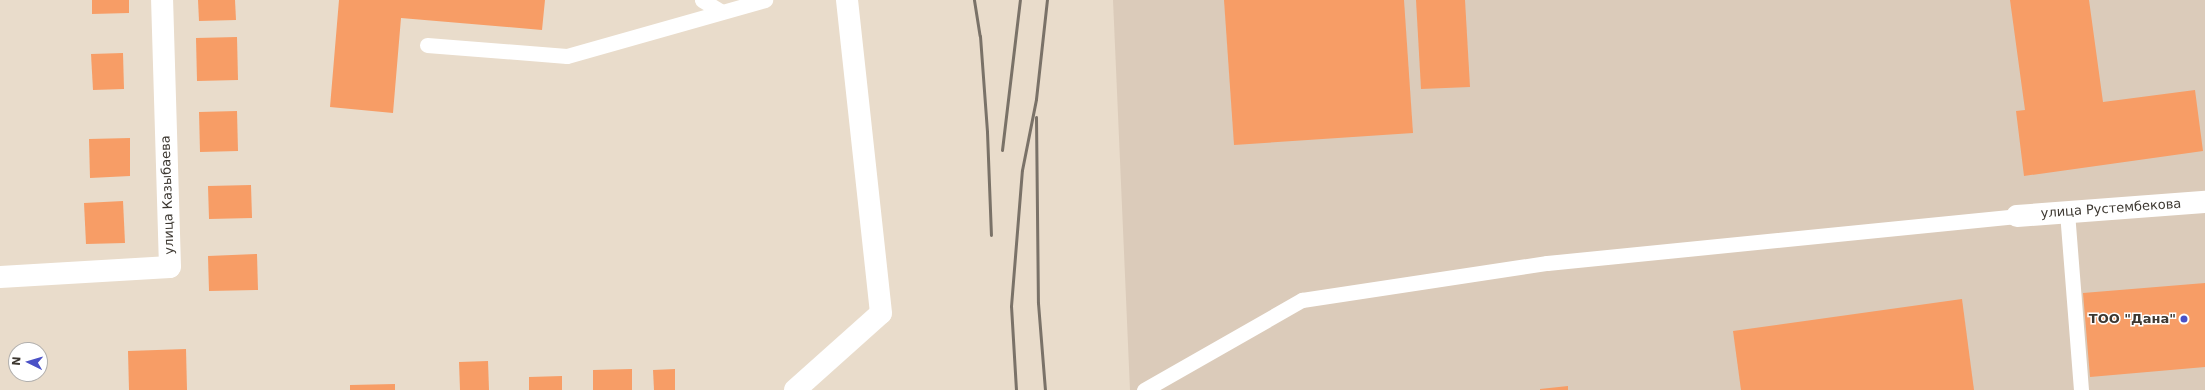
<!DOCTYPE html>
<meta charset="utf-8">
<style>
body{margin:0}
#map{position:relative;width:2205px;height:390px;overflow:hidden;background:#e9dccb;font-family:"DejaVu Sans",sans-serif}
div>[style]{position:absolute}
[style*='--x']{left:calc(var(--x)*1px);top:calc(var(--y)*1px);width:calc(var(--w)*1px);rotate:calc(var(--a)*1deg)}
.industrial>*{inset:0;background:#dbcbba}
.building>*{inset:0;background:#f79d66}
.service>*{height:15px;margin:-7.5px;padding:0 7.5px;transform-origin:7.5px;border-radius:7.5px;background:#fff}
.minor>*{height:22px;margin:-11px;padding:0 11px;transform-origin:11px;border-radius:11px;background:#fff}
.rail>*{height:3px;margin:-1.5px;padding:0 1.5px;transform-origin:1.5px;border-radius:1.5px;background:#7a7268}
.dots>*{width:11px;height:11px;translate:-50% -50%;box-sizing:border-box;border:2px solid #fff;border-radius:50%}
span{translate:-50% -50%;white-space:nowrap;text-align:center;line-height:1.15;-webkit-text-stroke:3px #fff;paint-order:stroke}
.street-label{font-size:13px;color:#3d3831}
.poi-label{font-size:13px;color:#3d3831;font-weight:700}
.right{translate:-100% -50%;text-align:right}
.north{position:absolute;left:8px;top:342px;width:40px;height:40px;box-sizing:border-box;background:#fff;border:1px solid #b1afad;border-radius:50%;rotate:275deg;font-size:11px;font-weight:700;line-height:16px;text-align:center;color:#3d3831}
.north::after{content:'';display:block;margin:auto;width:14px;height:18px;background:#4a51c6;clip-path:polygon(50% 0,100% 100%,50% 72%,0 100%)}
</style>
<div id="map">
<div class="industrial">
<div style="clip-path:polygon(1113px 0,2205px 0,2205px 390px,1130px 390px)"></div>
</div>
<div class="building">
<div style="clip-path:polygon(92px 0,129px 0,129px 13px,92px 14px)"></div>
<div style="clip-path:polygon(198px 0,235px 0,236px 20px,199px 21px)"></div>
<div style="clip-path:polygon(339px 0,545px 0,542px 30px,401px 18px,393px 113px,330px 107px)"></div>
<div style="clip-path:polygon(1224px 0,1404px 0,1413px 133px,1234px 145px)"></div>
<div style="clip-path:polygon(1416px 0,1465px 0,1470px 87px,1421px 89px)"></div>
<div style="clip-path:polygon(2010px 0,2089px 0,2103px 102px,2195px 90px,2203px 151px,2024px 176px,2016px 111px,2025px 110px)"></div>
<div style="clip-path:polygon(237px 37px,238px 80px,197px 81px,196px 38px)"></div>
<div style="clip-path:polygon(123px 53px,124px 89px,93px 90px,91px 54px)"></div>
<div style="clip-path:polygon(237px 111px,238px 151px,200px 152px,199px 112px)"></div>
<div style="clip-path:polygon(130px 138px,130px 176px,90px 178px,89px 139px)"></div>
<div style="clip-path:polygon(251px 185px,252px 218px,209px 219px,208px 186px)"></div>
<div style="clip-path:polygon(123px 201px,125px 243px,86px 244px,84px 203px)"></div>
<div style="clip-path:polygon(257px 254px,258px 290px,209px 291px,208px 256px)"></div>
<div style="clip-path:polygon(2205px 283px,2205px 367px,2090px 377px,2083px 293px)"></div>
<div style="clip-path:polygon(1962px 299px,1974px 390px,1741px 390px,1733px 331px)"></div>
<div style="clip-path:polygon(186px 349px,187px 390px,129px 390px,128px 351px)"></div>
<div style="clip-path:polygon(488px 361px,489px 390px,460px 390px,459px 362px)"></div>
<div style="clip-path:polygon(632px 369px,632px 390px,593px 390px,593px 370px)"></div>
<div style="clip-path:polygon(675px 369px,675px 390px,654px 390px,653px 370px)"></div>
<div style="clip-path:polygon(562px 376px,562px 390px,529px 390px,529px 377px)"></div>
<div style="clip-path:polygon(395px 384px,395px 390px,350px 390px,350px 385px)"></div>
<div style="clip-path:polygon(1568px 386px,1568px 390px,1540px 390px,1540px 389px)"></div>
</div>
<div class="service">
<div style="--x:702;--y:0;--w:23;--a:31"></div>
<div style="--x:427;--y:45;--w:140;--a:4.5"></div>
<div style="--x:567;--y:56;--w:206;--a:-15.8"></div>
<div style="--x:2067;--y:212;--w:179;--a:85.5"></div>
<div style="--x:1144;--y:390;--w:182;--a:-29.7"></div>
<div style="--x:1302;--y:300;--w:248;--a:-8.6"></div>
<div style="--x:1547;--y:263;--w:472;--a:-5.7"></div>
</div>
<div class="minor">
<div style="--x:2017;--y:216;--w:189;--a:-4.3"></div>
<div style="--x:0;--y:277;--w:170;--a:-3.4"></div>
<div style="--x:170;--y:267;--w:267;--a:-91.7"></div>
<div style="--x:795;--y:390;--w:115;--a:-41.8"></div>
<div style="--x:881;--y:313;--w:315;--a:-96.2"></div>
</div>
<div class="rail">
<div style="--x:974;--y:0;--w:36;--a:81"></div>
<div style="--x:980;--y:36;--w:96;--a:85.8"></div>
<div style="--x:987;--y:132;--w:103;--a:87.8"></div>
<div style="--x:1036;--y:117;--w:186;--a:89.4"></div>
<div style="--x:1038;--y:303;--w:87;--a:85.4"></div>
<div style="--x:1002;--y:150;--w:151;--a:-83.2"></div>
<div style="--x:1016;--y:390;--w:84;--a:-93.4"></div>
<div style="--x:1011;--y:306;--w:136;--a:-85.4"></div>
<div style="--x:1022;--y:170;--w:72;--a:-78.8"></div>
<div style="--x:1036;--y:99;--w:100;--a:-83.7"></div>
</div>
<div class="dots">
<div style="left:2184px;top:319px;background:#4a51c6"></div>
</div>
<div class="street-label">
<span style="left:168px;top:195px;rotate:-92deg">улица Казыбаева</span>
<span style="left:2111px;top:209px;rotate:-4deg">улица Рустембекова</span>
</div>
<div class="poi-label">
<span class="right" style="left:2176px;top:319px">ТОО "Дана"</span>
</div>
<div class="north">N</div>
</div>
